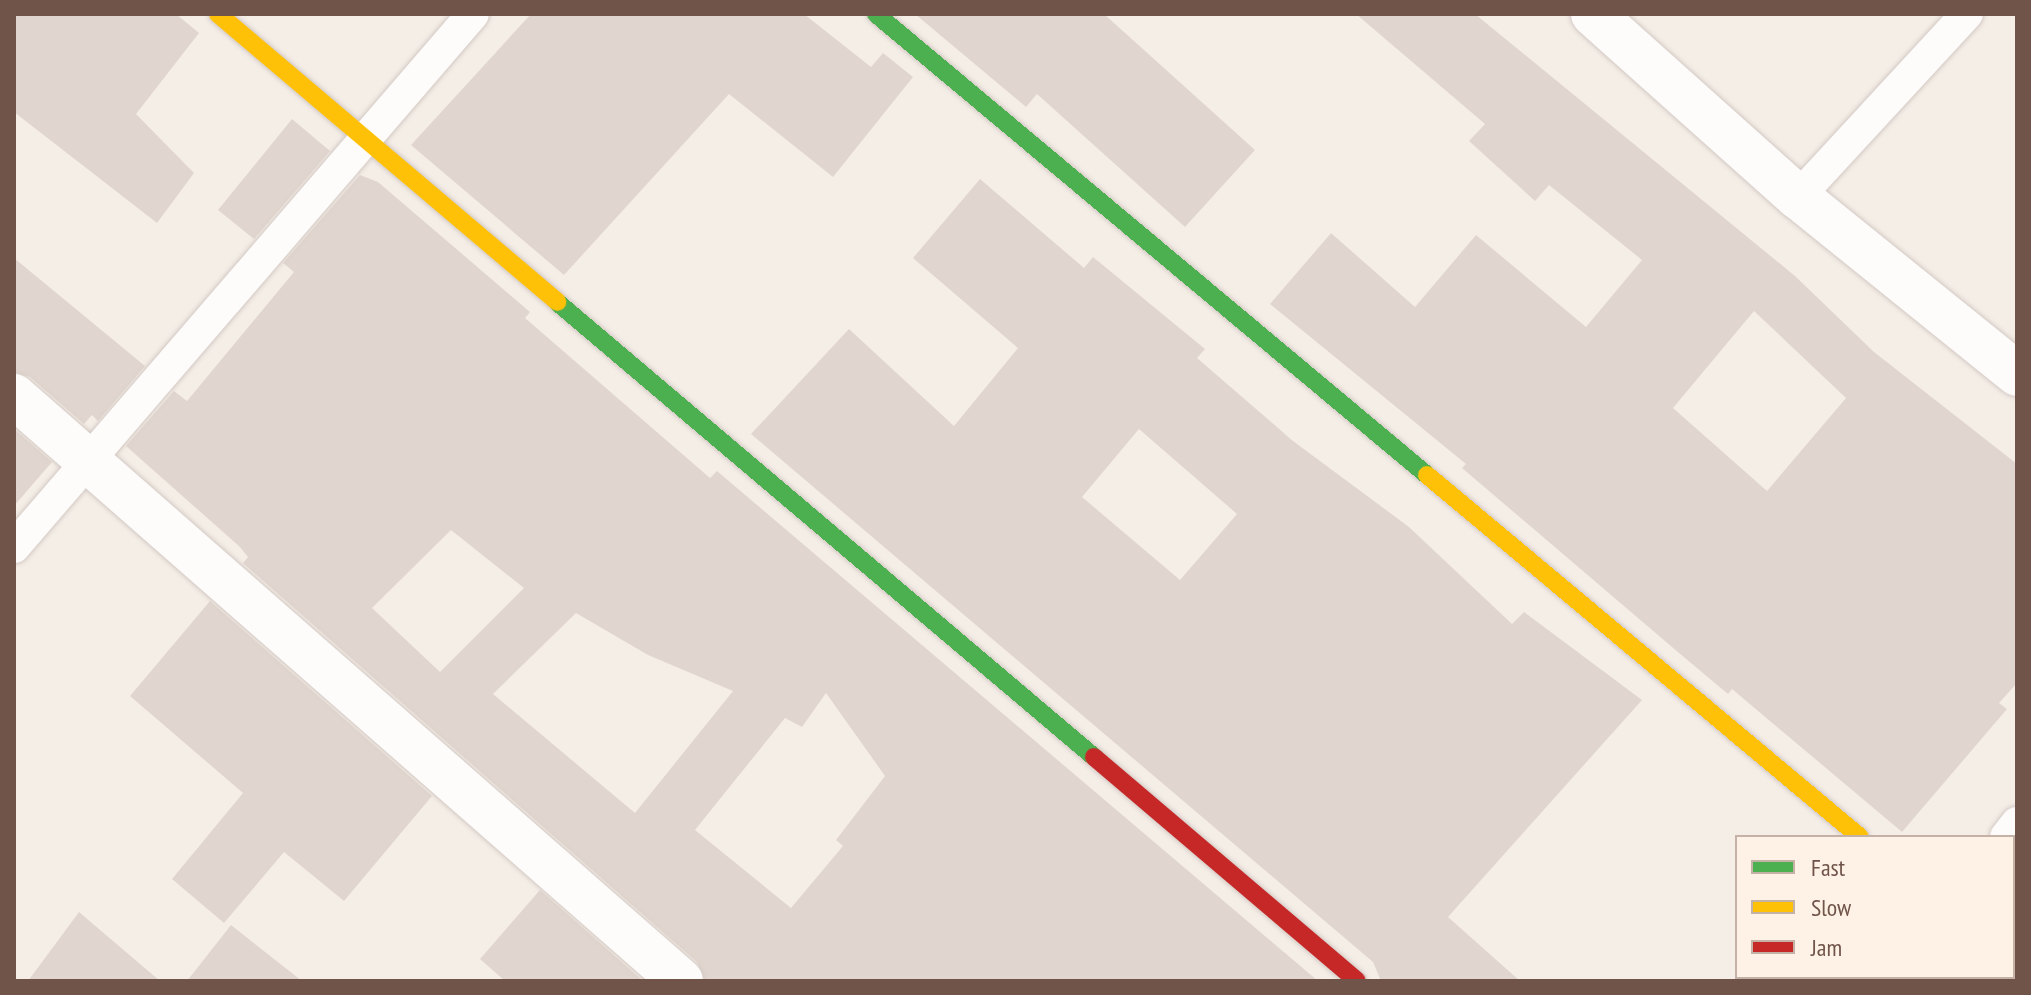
<!DOCTYPE html>
<style>
body{margin:0}
#map{position:relative;width:2031px;height:995px;overflow:hidden;background:#f5eee7;font-family:"PT Sans Narrow",sans-serif}
div>[style]{position:absolute}
[style*='--x']{left:calc(var(--x)*1px);top:calc(var(--y)*1px);width:calc(var(--w)*1px);rotate:calc(var(--a)*1deg)}
.building>*{inset:0;background:#e1d6cf}
.roads{filter:drop-shadow(0 0 2px #d3c9c4) drop-shadow(0 0 2px #d3c9c4)}
.lane>*{height:32px;margin:-16px;padding:0 16px;transform-origin:16px;border-radius:16px;background:#fefcfb}
.street>*{height:44px;margin:-22px;padding:0 22px;transform-origin:22px;border-radius:22px;background:#fefcfb}
.fast>*{height:18px;margin:-9px;padding:0 9px;transform-origin:9px;border-radius:9px;background:#4caf50}
.slow>*{height:18px;margin:-9px;padding:0 9px;transform-origin:9px;border-radius:9px;background:#ffc107}
.jam>*{height:18px;margin:-9px;padding:0 9px;transform-origin:9px;border-radius:9px;background:#c62828}
span{translate:-50% -50%;white-space:nowrap;text-align:center;line-height:1.15;-webkit-text-stroke:6px #fef2e6;paint-order:stroke}
.frame{position:absolute;inset:0;border:16px solid #705349;pointer-events:none}
.legend{position:absolute;left:1735px;top:835px;width:280px;height:144px;box-sizing:border-box;background:#fef2e6;border:2px solid #c5b2a7;margin:0;padding:10px 14px;list-style:none;font-size:24px;color:#705349}
.legend li{display:flex;align-items:center;gap:16px;height:40px}
.legend b{width:40px;border:2px solid #c5b2a7}
</style>
<div id="map">
<div class="building">
<div style="clip-path:polygon(14px 14px,176px 14px,199px 33px,136px 114px,194px 173px,157px 223px,14px 112px)"></div>
<div style="clip-path:polygon(531px 14px,804px 14px,871px 67px,883px 53px,913px 77px,833px 177px,729px 94px,564px 275px,411px 145px)"></div>
<div style="clip-path:polygon(915px 14px,1104px 14px,1255px 150px,1185px 227px,1037px 94px,1026px 107px)"></div>
<div style="clip-path:polygon(evenodd,1356px 14px,1475px 14px,1795px 276px,1874px 352px,2017px 464px,2017px 683px,1999px 703px,2007px 709px,1902px 832px,1732px 689px,1728px 694px,1679px 653px,1462px 468px,1466px 464px,1270px 304px,1331px 233px,1415px 307px,1476px 235px,1586px 327px,1642px 260px,1549px 185px,1535px 201px,1469px 141px,1485px 124px,1356px 14px,1754px 311px,1846px 398px,1767px 491px,1673px 408px,1754px 311px)"></div>
<div style="clip-path:polygon(292px 119px,330px 151px,254px 239px,218px 210px)"></div>
<div style="clip-path:polygon(evenodd,360px 175px,378px 182px,530px 312px,525px 318px,710px 478px,717px 471px,1318px 981px,705px 981px,697px 962px,243px 563px,248px 557px,240px 547px,126px 446px,174px 391px,187px 401px,294px 272px,283px 263px,360px 175px,451px 530px,524px 588px,440px 672px,372px 608px,451px 530px,360px 175px,576px 613px,648px 655px,733px 691px,635px 813px,493px 694px,576px 613px,360px 175px,826px 693px,885px 776px,836px 840px,843px 846px,791px 908px,695px 830px,785px 718px,802px 727px,826px 693px)"></div>
<div style="clip-path:polygon(evenodd,980px 179px,1084px 268px,1093px 257px,1205px 349px,1197px 358px,1293px 441px,1409px 527px,1512px 624px,1524px 612px,1642px 700px,1448px 917px,1520px 981px,1381px 981px,1373px 962px,751px 434px,849px 329px,954px 426px,1018px 348px,913px 258px,980px 179px,1139px 429px,1237px 514px,1180px 580px,1082px 497px,1139px 429px)"></div>
<div style="clip-path:polygon(14px 258px,145px 366px,98px 421px,92px 415px,84px 424px,30px 377px,14px 372px)"></div>
<div style="clip-path:polygon(14px 429px,52px 462px,14px 506px)"></div>
<div style="clip-path:polygon(210px 601px,432px 796px,344px 901px,284px 852px,224px 923px,172px 879px,243px 793px,130px 696px)"></div>
<div style="clip-path:polygon(540px 890px,643px 981px,505px 981px,480px 959px)"></div>
<div style="clip-path:polygon(79px 912px,160px 981px,28px 981px)"></div>
<div style="clip-path:polygon(231px 925px,302px 981px,187px 981px)"></div>
</div>
<div class="roads">
<div class="lane">
<div style="--x:1798;--y:197;--w:249;--a:-47.3"></div>
<div style="--x:14;--y:547;--w:703;--a:-49.27"></div>
<div style="--x:2006;--y:837;--w:18;--a:-52"></div>
<div style="--x:1879;--y:981;--w:6;--a:-45"></div>
</div>
<div class="street">
<div style="--x:1593;--y:14;--w:275;--a:41.8"></div>
<div style="--x:1798;--y:197;--w:282;--a:38.9"></div>
<div style="--x:14;--y:396;--w:887;--a:41.25"></div>
<div style="--x:2013;--y:965;--w:5;--a:37"></div>
</div>
<div class="fast">
<div style="--x:876;--y:14;--w:718;--a:39.92"></div>
<div style="--x:557;--y:302;--w:704;--a:40.27"></div>
</div>
<div class="slow">
<div style="--x:218;--y:14;--w:445;--a:40.3"></div>
<div style="--x:1427;--y:475;--w:564;--a:39.9"></div>
</div>
<div class="jam">
<div style="--x:1094;--y:757;--w:345;--a:40.4"></div>
</div>
</div>
<div class="frame"></div>
<ul class="legend">
<li><b style="height:10px;background:#4caf50"></b>Fast</li>
<li><b style="height:10px;background:#ffc107"></b>Slow</li>
<li><b style="height:10px;background:#c62828"></b>Jam</li>
</ul>
</div>
